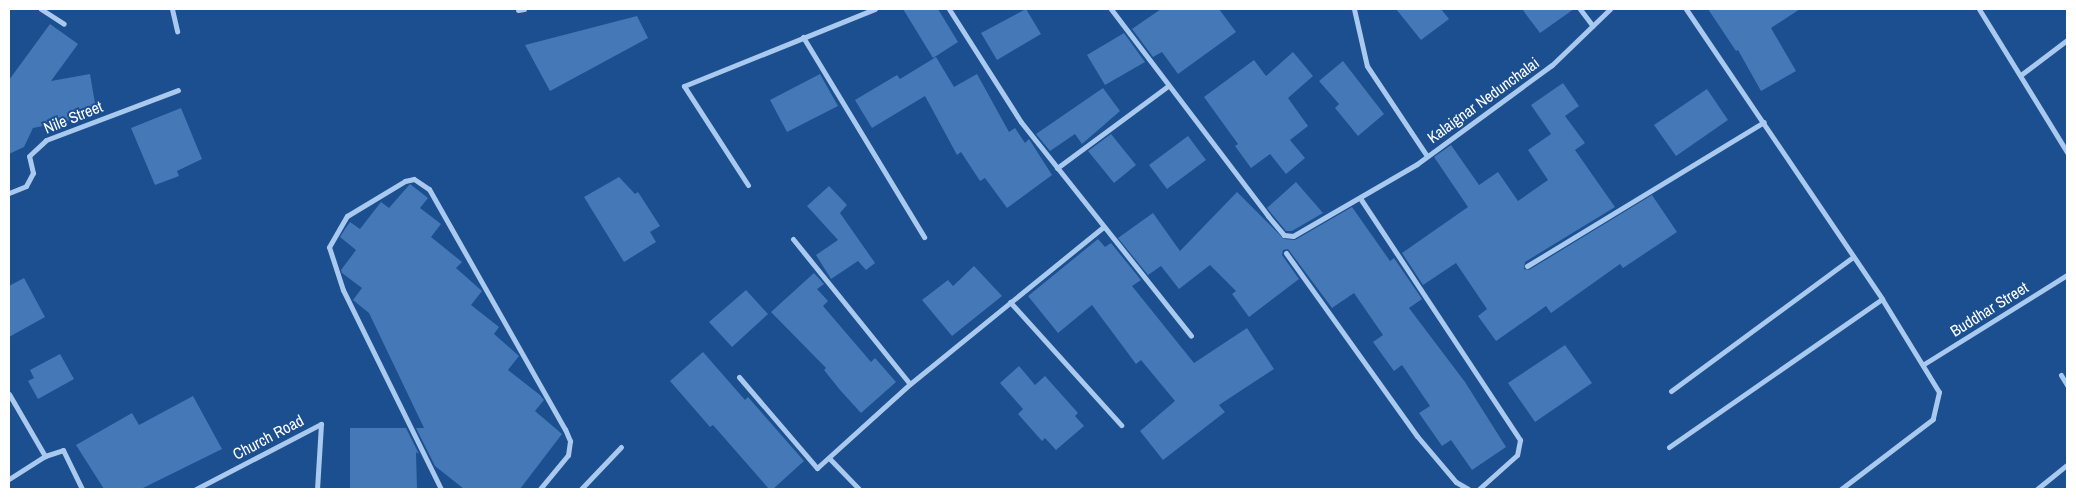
<!DOCTYPE html>
<style>
body{margin:0}
#map{position:relative;width:2076px;height:498px;overflow:hidden;background:#1b4f8f;font-family:"Archivo Narrow",sans-serif}
div>[style]{position:absolute}
[style*='--x']{left:calc(var(--x)*1px);top:calc(var(--y)*1px);width:calc(var(--w)*1px);rotate:calc(var(--a)*1deg)}
.building>*{inset:0;background:#4478b7}
.street>*{height:5px;margin:-2.5px;padding:0 2.5px;transform-origin:2.5px;border-radius:2.5px;background:#a9c9ee}
span{translate:-50% -50%;white-space:nowrap;text-align:center;line-height:1.15;-webkit-text-stroke:4px #1b4f8f;paint-order:stroke}
.street-label{font-size:16px;color:#fff}
.frame{position:absolute;inset:0;border:10px solid #fff;pointer-events:none}
</style>
<div id="map">
<div class="building">
<div style="clip-path:polygon(903px 9px,938px 9px,958px 42px,933px 58px)"></div>
<div style="clip-path:polygon(1026px 9px,1041px 34px,997px 60px,981px 33px)"></div>
<div style="clip-path:polygon(1161px 9px,1219px 9px,1236px 32px,1178px 74px,1162px 52px,1153px 57px,1132px 29px)"></div>
<div style="clip-path:polygon(1396px 9px,1441px 9px,1449px 19px,1421px 40px)"></div>
<div style="clip-path:polygon(1522px 9px,1574px 9px,1540px 33px)"></div>
<div style="clip-path:polygon(1708px 9px,1800px 9px,1771px 28px,1796px 71px,1761px 91px,1738px 50px,1736px 51px)"></div>
<div style="clip-path:polygon(637px 16px,648px 38px,550px 91px,525px 45px)"></div>
<div style="clip-path:polygon(50px 24px,78px 44px,51px 81px,90px 74px,97px 115px,33px 128px,24px 147px,9px 154px,9px 80px)"></div>
<div style="clip-path:polygon(1124px 33px,1145px 62px,1105px 85px,1087px 55px)"></div>
<div style="clip-path:polygon(1293px 52px,1313px 76px,1288px 98px,1308px 126px,1290px 140px,1305px 158px,1286px 174px,1270px 154px,1251px 168px,1235px 146px,1238px 144px,1204px 97px,1254px 60px,1266px 76px)"></div>
<div style="clip-path:polygon(936px 57px,954px 87px,977px 74px,1009px 132px,1015px 128px,1025px 143px,1029px 139px,1052px 175px,1007px 208px,985px 178px,980px 181px,961px 152px,957px 155px,925px 96px,872px 128px,855px 100px,897px 75px,900px 79px)"></div>
<div style="clip-path:polygon(1343px 61px,1384px 114px,1358px 136px,1335px 108px,1339px 104px,1319px 81px)"></div>
<div style="clip-path:polygon(820px 74px,838px 106px,787px 132px,770px 100px)"></div>
<div style="clip-path:polygon(1563px 83px,1579px 106px,1565px 116px,1585px 143px,1575px 150px,1615px 207px,1525px 262px,1524px 269px,1529px 270px,1652px 195px,1677px 232px,1623px 268px,1620px 264px,1551px 313px,1546px 306px,1496px 341px,1478px 316px,1487px 309px,1456px 263px,1423px 285px,1402px 253px,1468px 207px,1434px 157px,1451px 145px,1479px 185px,1498px 172px,1518px 201px,1548px 180px,1528px 150px,1551px 134px,1531px 105px)"></div>
<div style="clip-path:polygon(1103px 88px,1120px 111px,1082px 144px,1075px 134px,1050px 151px,1036px 134px)"></div>
<div style="clip-path:polygon(1707px 89px,1728px 120px,1676px 156px,1654px 125px)"></div>
<div style="clip-path:polygon(181px 108px,202px 159px,177px 171px,179px 176px,155px 185px,131px 128px)"></div>
<div style="clip-path:polygon(1111px 134px,1136px 165px,1114px 183px,1088px 151px)"></div>
<div style="clip-path:polygon(1188px 136px,1206px 160px,1167px 189px,1149px 165px)"></div>
<div style="clip-path:polygon(619px 177px,635px 194px,638px 192px,660px 226px,650px 232px,656px 242px,624px 262px,584px 197px)"></div>
<div style="clip-path:polygon(1296px 182px,1323px 213px,1292px 231px,1286px 231px,1267px 208px)"></div>
<div style="clip-path:polygon(410px 184px,428px 198px,420px 208px,441px 224px,431px 237px,462px 262px,456px 268px,482px 291px,471px 305px,499px 327px,494px 334px,519px 356px,508px 370px,540px 395px,544px 400px,535px 411px,562px 434px,520px 489px,464px 489px,435px 466px,416px 428px,424px 428px,369px 313px,353px 300px,362px 288px,342px 273px,341px 270px,356px 250px,340px 237px,345px 229px,350px 222px,360px 229px,381px 202px,389px 208px)"></div>
<div style="clip-path:polygon(829px 186px,847px 205px,840px 213px,875px 263px,866px 270px,858px 261px,831px 279px,816px 255px,838px 240px,807px 206px)"></div>
<div style="clip-path:polygon(1237px 192px,1284px 239px,1295px 240px,1352px 207px,1390px 261px,1394px 258px,1422px 299px,1409px 308px,1465px 382px,1506px 447px,1472px 470px,1451px 440px,1442px 446px,1419px 413px,1430px 406px,1402px 365px,1394px 371px,1373px 342px,1383px 335px,1354px 293px,1332px 308px,1288px 249px,1283px 250px,1282px 255px,1299px 279px,1249px 317px,1232px 294px,1236px 291px,1210px 265px,1179px 289px,1161px 266px,1148px 275px,1118px 238px,1153px 213px,1180px 251px)"></div>
<div style="clip-path:polygon(1098px 239px,1105px 247px,1111px 243px,1141px 280px,1132px 286px,1194px 363px,1247px 328px,1274px 369px,1219px 405px,1225px 412px,1163px 460px,1140px 431px,1175px 401px,1141px 360px,1136px 364px,1092px 305px,1058px 333px,1028px 296px)"></div>
<div style="clip-path:polygon(974px 266px,1002px 296px,952px 336px,922px 300px,948px 280px,953px 286px)"></div>
<div style="clip-path:polygon(814px 273px,824px 284px,817px 289px,828px 301px,823px 306px,871px 362px,875px 358px,896px 382px,861px 413px,840px 390px,824px 370px,826px 368px,771px 312px)"></div>
<div style="clip-path:polygon(24px 278px,45px 317px,9px 337px,9px 286px)"></div>
<div style="clip-path:polygon(746px 290px,768px 314px,732px 347px,709px 322px)"></div>
<div style="clip-path:polygon(1565px 345px,1592px 383px,1535px 422px,1508px 383px)"></div>
<div style="clip-path:polygon(703px 352px,745px 400px,748px 397px,804px 461px,773px 489px,769px 489px,713px 425px,710px 427px,670px 381px)"></div>
<div style="clip-path:polygon(60px 354px,74px 379px,38px 399px,28px 381px,34px 378px,30px 370px)"></div>
<div style="clip-path:polygon(1019px 366px,1035px 385px,1045px 376px,1078px 413px,1075px 416px,1084px 426px,1056px 450px,1045px 438px,1042px 441px,1018px 414px,1023px 409px,1000px 383px)"></div>
<div style="clip-path:polygon(193px 396px,222px 449px,141px 489px,104px 489px,76px 445px,132px 413px,139px 425px)"></div>
<div style="clip-path:polygon(350px 428px,406px 428px,419px 454px,416px 452px,417px 489px,350px 489px)"></div>
</div>
<div class="street">
<div style="--x:41;--y:9;--w:27;--a:33"></div>
<div style="--x:172;--y:9;--w:23;--a:77"></div>
<div style="--x:949;--y:9;--w:134;--a:57.5"></div>
<div style="--x:1021;--y:122;--w:273;--a:51.5"></div>
<div style="--x:1111;--y:9;--w:260;--a:52.8"></div>
<div style="--x:1268;--y:216;--w:25;--a:50"></div>
<div style="--x:1284;--y:235;--w:9;--a:6"></div>
<div style="--x:1293;--y:236;--w:143;--a:-30.1"></div>
<div style="--x:1417;--y:164;--w:167;--a:-36.3"></div>
<div style="--x:1552;--y:65;--w:81;--a:-44"></div>
<div style="--x:1354;--y:9;--w:58;--a:77.2"></div>
<div style="--x:1367;--y:66;--w:108;--a:56.3"></div>
<div style="--x:1580;--y:9;--w:21;--a:53"></div>
<div style="--x:1686;--y:9;--w:350;--a:55.9"></div>
<div style="--x:1882;--y:299;--w:109;--a:58.5"></div>
<div style="--x:1939;--y:392;--w:28;--a:103"></div>
<div style="--x:1933;--y:419;--w:116;--a:142.7"></div>
<div style="--x:1979;--y:9;--w:168;--a:58.4"></div>
<div style="--x:518;--y:10;--w:6;--a:-9"></div>
<div style="--x:803;--y:37;--w:234;--a:58.8"></div>
<div style="--x:2022;--y:74;--w:56;--a:-37.1"></div>
<div style="--x:1057;--y:168;--w:138;--a:-36.5"></div>
<div style="--x:748;--y:185;--w:118;--a:-122.9"></div>
<div style="--x:684;--y:86;--w:206;--a:-22"></div>
<div style="--x:9;--y:193;--w:18;--a:-22"></div>
<div style="--x:26;--y:186;--w:15;--a:-62"></div>
<div style="--x:33;--y:173;--w:17;--a:-103"></div>
<div style="--x:29;--y:156;--w:23;--a:-43"></div>
<div style="--x:46;--y:140;--w:141;--a:-20.7"></div>
<div style="--x:1360;--y:198;--w:290;--a:56.5"></div>
<div style="--x:1520;--y:440;--w:15;--a:101"></div>
<div style="--x:1517;--y:455;--w:51;--a:138.2"></div>
<div style="--x:793;--y:239;--w:186;--a:51.1"></div>
<div style="--x:1286;--y:253;--w:225;--a:54.4"></div>
<div style="--x:1417;--y:436;--w:60;--a:49.7"></div>
<div style="--x:1456;--y:482;--w:14;--a:30"></div>
<div style="--x:1527;--y:266;--w:277;--a:-31.3"></div>
<div style="--x:1010;--y:302;--w:166;--a:47.9"></div>
<div style="--x:1924;--y:364;--w:168;--a:-31.9"></div>
<div style="--x:2061;--y:375;--w:12;--a:59"></div>
<div style="--x:739;--y:377;--w:120;--a:49.4"></div>
<div style="--x:817;--y:468;--w:125;--a:-42.1"></div>
<div style="--x:910;--y:384;--w:249;--a:-39.1"></div>
<div style="--x:1671;--y:391;--w:226;--a:-36.4"></div>
<div style="--x:9;--y:394;--w:72;--a:59.9"></div>
<div style="--x:1669;--y:447;--w:259;--a:-34.8"></div>
<div style="--x:829;--y:458;--w:43;--a:45.9"></div>
<div style="--x:9;--y:479;--w:43;--a:-32.6"></div>
<div style="--x:45;--y:456;--w:19;--a:-18"></div>
<div style="--x:63;--y:450;--w:43;--a:64"></div>
<div style="--x:196;--y:489;--w:141;--a:-27.5"></div>
<div style="--x:321;--y:424;--w:65;--a:93.5"></div>
<div style="--x:441;--y:489;--w:222;--a:-116.2"></div>
<div style="--x:343;--y:290;--w:45;--a:-108"></div>
<div style="--x:329;--y:247;--w:36;--a:-60"></div>
<div style="--x:347;--y:216;--w:68;--a:-31.1"></div>
<div style="--x:405;--y:181;--w:9;--a:-13"></div>
<div style="--x:414;--y:179;--w:18;--a:34"></div>
<div style="--x:429;--y:189;--w:276;--a:60.5"></div>
<div style="--x:565;--y:429;--w:13;--a:67"></div>
<div style="--x:570;--y:441;--w:14;--a:98"></div>
<div style="--x:568;--y:455;--w:44;--a:129.5"></div>
<div style="--x:581;--y:489;--w:58;--a:-46.4"></div>
<div style="--x:2037;--y:489;--w:38;--a:-39"></div>
</div>
<div class="street-label">
<span style="left:1483px;top:100px;rotate:-36deg">Kalaignar Nedunchalai</span>
<span style="left:73px;top:117px;rotate:-22deg">Nile Street</span>
<span style="left:1989px;top:309px;rotate:-32deg">Buddhar Street</span>
<span style="left:268px;top:437px;rotate:-28deg">Church Road</span>
</div>
<div class="frame"></div>
</div>
